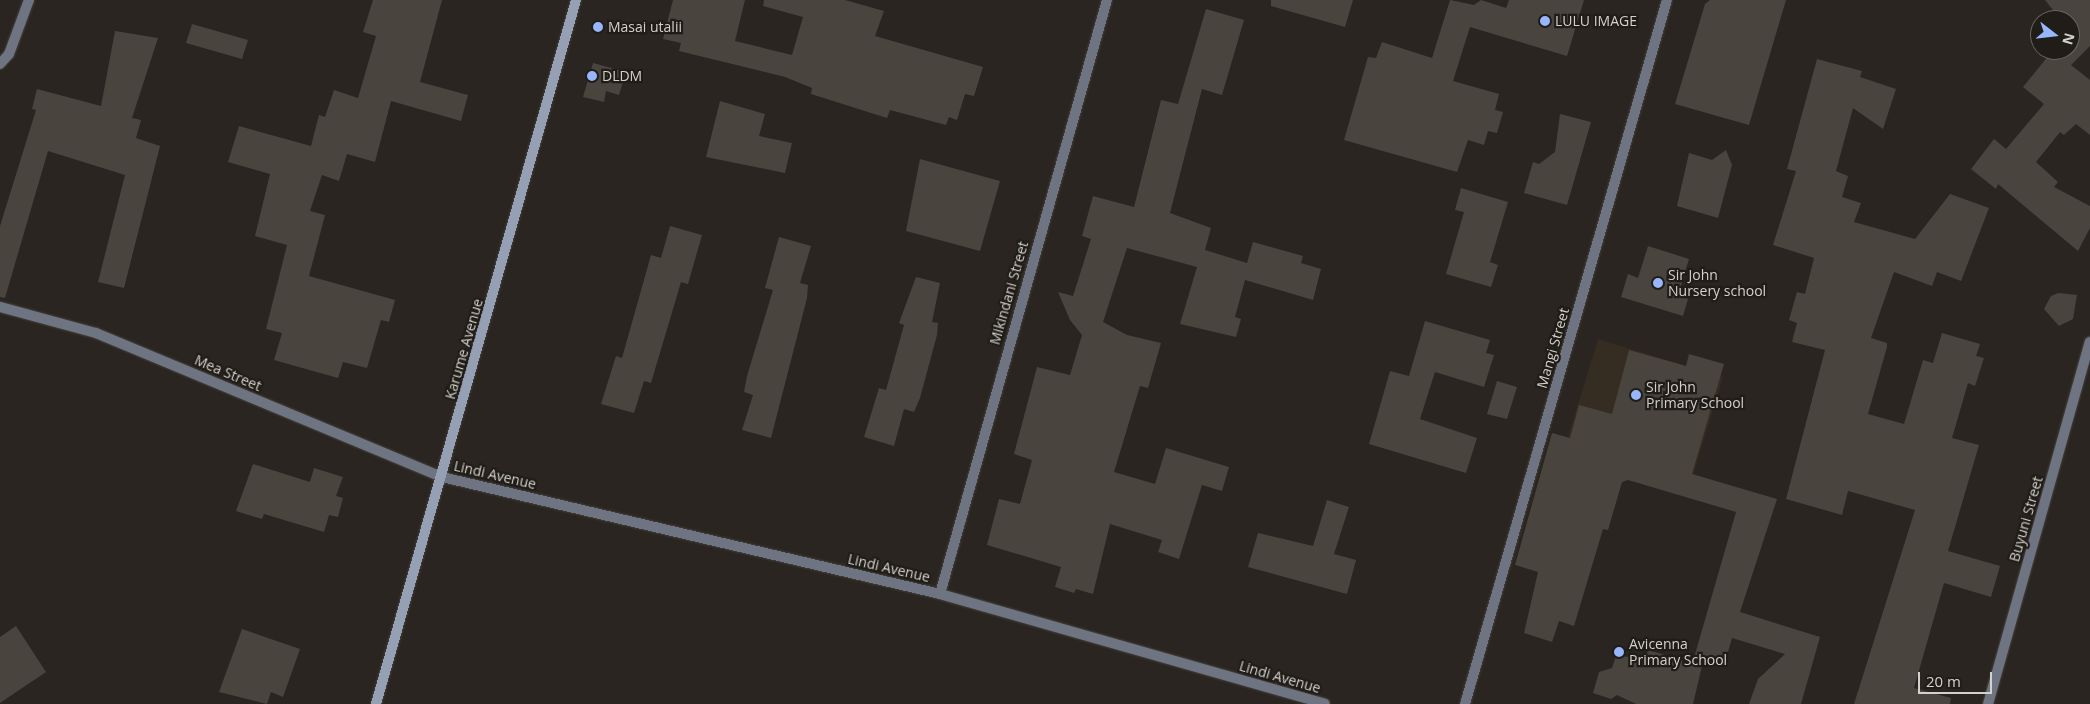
<!DOCTYPE html>
<style>
body{margin:0}
#map{position:relative;width:2090px;height:704px;overflow:hidden;background:#2a2520;font-family:"Open Sans",sans-serif}
div>[style]{position:absolute}
[style*='--x']{left:calc(var(--x)*1px);top:calc(var(--y)*1px);width:calc(var(--w)*1px);rotate:calc(var(--a)*1deg)}
.built>*{inset:0;background:#352c22}
.building>*{inset:0;background:#49443e}
.roads{filter:drop-shadow(0 0 1px #45413c) drop-shadow(0 0 1px #45413c)}
.street>*{height:10px;margin:-5px;padding:0 5px;transform-origin:5px;border-radius:5px;background:#6e7481}
.secondary>*{height:10px;margin:-5px;padding:0 5px;transform-origin:5px;border-radius:5px;background:#96a0b5}
.dots>*{width:14px;height:14px;translate:-50% -50%;box-sizing:border-box;border:2px solid #201c17;border-radius:50%}
span{translate:-50% -50%;white-space:nowrap;text-align:center;line-height:1.15;-webkit-text-stroke:4.5px #201c17;paint-order:stroke}
.poi-label{font-size:14px;color:#d4d1cd}
.left{translate:0 -50%;text-align:left}
.street-label{font-size:14px;color:#d4d1cd}
.north{position:absolute;left:2030px;top:10px;width:50px;height:50px;box-sizing:border-box;background:#201c17;border:1px solid #686460;border-radius:50%;rotate:106deg;font-size:14px;font-weight:700;line-height:20px;text-align:center;color:#d4d1cd}
.north::after{content:'';display:block;margin:auto;width:18px;height:22px;background:#97b6fd;clip-path:polygon(50% 0,100% 100%,50% 72%,0 100%)}
.scale{position:absolute;left:1918px;top:672px;width:74px;height:22px;box-sizing:border-box;border:2px solid #d4d1cd;border-top:0;padding-left:6px;font-size:15px;line-height:18px;white-space:nowrap;color:#d4d1cd;-webkit-text-stroke:4px #201c17;paint-order:stroke}
</style>
<div id="map">
<div class="built">
<div style="clip-path:polygon(1598px 339px,1723px 377px,1693px 475px,1568px 437px)"></div>
</div>
<div class="building">
<div style="clip-path:polygon(373px 0,442px 0,420px 82px,468px 95px,461px 121px,391px 101px,375px 162px,347px 154px,339px 181px,322px 175px,310px 211px,325px 215px,309px 276px,395px 300px,389px 322px,381px 320px,367px 368px,343px 362px,338px 378px,274px 360px,282px 333px,266px 329px,287px 245px,255px 236px,270px 174px,228px 162px,239px 126px,311px 146px,319px 115px,325px 117px,334px 90px,358px 98px,376px 36px,363px 32px)"></div>
<div style="clip-path:polygon(673px 0,745px 0,735px 41px,792px 55px,803px 17px,763px 6px,764px 0,845px 0,884px 11px,875px 36px,983px 67px,974px 96px,965px 94px,957px 120px,949px 117px,946px 125px,890px 110px,887px 118px,811px 94px,812px 88px,785px 77px,679px 51px,681px 43px,663px 39px)"></div>
<div style="clip-path:polygon(1271px 0,1353px 0,1345px 27px,1271px 6px)"></div>
<div style="clip-path:polygon(1450px 0,1474px 5px,1481px 0,1506px 8px,1509px 0,1584px 0,1567px 56px,1470px 27px,1453px 81px,1499px 94px,1495px 110px,1503px 112px,1497px 133px,1488px 131px,1484px 145px,1468px 140px,1457px 172px,1344px 140px,1368px 57px,1376px 58px,1382px 42px,1432px 58px)"></div>
<div style="clip-path:polygon(1710px 0,1786px 0,1749px 125px,1675px 104px,1705px 4px)"></div>
<div style="clip-path:polygon(2045px 0,2090px 0,2090px 46px,2071px 65px,2090px 80px,2090px 135px,2076px 124px,2064px 135px,2060px 132px,2036px 162px,2058px 182px,2054px 187px,2090px 206px,2090px 228px,2078px 251px,1998px 184px,1996px 189px,1971px 169px,1994px 139px,2006px 149px,2044px 104px,2023px 87px,2053px 50px,2070px 50px,2070px 20px,2061px 20px)"></div>
<div style="clip-path:polygon(1206px 9px,1244px 20px,1222px 95px,1202px 89px,1170px 213px,1211px 228px,1205px 250px,1247px 263px,1253px 242px,1303px 256px,1301px 263px,1321px 269px,1313px 300px,1245px 280px,1235px 317px,1241px 319px,1236px 337px,1180px 324px,1197px 267px,1127px 248px,1103px 322px,1127px 335px,1161px 343px,1148px 388px,1140px 386px,1114px 472px,1155px 484px,1166px 448px,1229px 467px,1222px 491px,1202px 485px,1179px 559px,1158px 552px,1162px 540px,1110px 524px,1093px 594px,1076px 589px,1074px 593px,1055px 587px,1061px 567px,987px 545px,999px 499px,1020px 504px,1032px 460px,1014px 454px,1037px 367px,1070px 375px,1082px 335px,1070px 320px,1058px 292px,1073px 296px,1091px 239px,1082px 236px,1093px 196px,1134px 207px,1161px 100px,1178px 104px)"></div>
<div style="clip-path:polygon(192px 24px,248px 40px,242px 59px,186px 43px)"></div>
<div style="clip-path:polygon(115px 31px,158px 38px,132px 118px,141px 120px,136px 138px,160px 146px,124px 288px,98px 282px,125px 175px,48px 151px,5px 298px,0 297px,0 226px,36px 110px,32px 109px,37px 89px,101px 106px)"></div>
<div style="clip-path:polygon(1817px 59px,1862px 71px,1860px 77px,1896px 89px,1883px 129px,1853px 108px,1836px 171px,1848px 176px,1842px 197px,1861px 203px,1854px 222px,1915px 239px,1950px 194px,1989px 208px,1961px 281px,1937px 272px,1932px 286px,1894px 272px,1871px 338px,1887px 343px,1887px 347px,1868px 414px,1904px 424px,1923px 360px,1933px 363px,1942px 333px,1980px 344px,1976px 356px,1984px 358px,1975px 386px,1968px 383px,1952px 438px,1979px 445px,1948px 551px,2000px 566px,1991px 597px,1944px 583px,1914px 688px,1951px 698px,1950px 704px,1854px 704px,1915px 510px,1848px 491px,1842px 515px,1786px 499px,1825px 350px,1792px 342px,1797px 323px,1789px 320px,1797px 292px,1805px 294px,1814px 258px,1773px 245px,1796px 171px,1787px 169px)"></div>
<div style="clip-path:polygon(593px 63px,626px 72px,619px 95px,606px 91px,604px 102px,583px 97px)"></div>
<div style="clip-path:polygon(720px 101px,765px 114px,759px 136px,792px 143px,785px 173px,706px 157px)"></div>
<div style="clip-path:polygon(1560px 114px,1591px 122px,1567px 205px,1524px 193px,1533px 162px,1539px 164px,1555px 152px)"></div>
<div style="clip-path:polygon(1726px 150px,1732px 165px,1718px 218px,1677px 206px,1689px 153px,1712px 160px)"></div>
<div style="clip-path:polygon(920px 159px,1000px 181px,980px 251px,906px 231px)"></div>
<div style="clip-path:polygon(1461px 188px,1508px 202px,1490px 262px,1498px 265px,1491px 287px,1446px 274px,1464px 212px,1455px 210px)"></div>
<div style="clip-path:polygon(670px 226px,702px 235px,688px 284px,681px 282px,651px 383px,644px 381px,634px 413px,601px 404px,616px 356px,622px 358px,651px 255px,661px 258px)"></div>
<div style="clip-path:polygon(779px 237px,811px 246px,800px 283px,808px 285px,807px 298px,771px 438px,742px 430px,753px 395px,744px 392px,747px 376px,773px 290px,765px 288px)"></div>
<div style="clip-path:polygon(1648px 246px,1689px 259px,1680px 289px,1690px 292px,1683px 316px,1621px 297px,1628px 274px,1638px 278px)"></div>
<div style="clip-path:polygon(916px 277px,940px 283px,932px 322px,938px 323px,937px 335px,920px 398px,914px 412px,904px 409px,894px 446px,864px 437px,879px 388px,886px 390px,904px 325px,899px 323px)"></div>
<div style="clip-path:polygon(2058px 293px,2077px 295px,2073px 319px,2059px 326px,2044px 309px,2051px 296px)"></div>
<div style="clip-path:polygon(1425px 321px,1490px 340px,1486px 353px,1494px 355px,1484px 387px,1435px 372px,1420px 419px,1477px 438px,1466px 473px,1369px 444px,1390px 371px,1409px 376px)"></div>
<div style="clip-path:polygon(1629px 350px,1686px 366px,1689px 354px,1724px 364px,1692px 474px,1777px 499px,1740px 612px,1820px 637px,1801px 704px,1749px 704px,1758px 679px,1785px 654px,1732px 638px,1724px 666px,1694px 658px,1736px 512px,1628px 480px,1622px 482px,1608px 530px,1603px 529px,1574px 626px,1559px 621px,1552px 642px,1524px 633px,1538px 572px,1515px 565px,1552px 433px,1570px 438px,1579px 405px,1612px 414px)"></div>
<div style="clip-path:polygon(1497px 381px,1517px 387px,1507px 419px,1487px 414px)"></div>
<div style="clip-path:polygon(253px 464px,310px 482px,314px 468px,343px 477px,336px 496px,343px 498px,338px 517px,329px 515px,324px 532px,264px 514px,262px 519px,236px 511px)"></div>
<div style="clip-path:polygon(1327px 500px,1349px 507px,1334px 554px,1356px 560px,1347px 594px,1248px 567px,1258px 533px,1313px 546px)"></div>
<div style="clip-path:polygon(16px 626px,46px 672px,0 703px,0 637px)"></div>
<div style="clip-path:polygon(242px 629px,300px 649px,283px 697px,271px 692px,267px 704px,219px 692px)"></div>
<div style="clip-path:polygon(1648px 650px,1702px 666px,1693px 704px,1636px 704px,1617px 695px,1611px 699px,1593px 693px,1599px 672px,1612px 668px,1616px 656px,1646px 658px)"></div>
</div>
<div class="roads">
<div class="street">
<div style="--x:0;--y:64;--w:13;--a:-48"></div>
<div style="--x:9;--y:54;--w:58;--a:-69.7"></div>
<div style="--x:0;--y:307;--w:99;--a:15.2"></div>
<div style="--x:96;--y:333;--w:375;--a:22.6"></div>
<div style="--x:442;--y:477;--w:512;--a:13.22"></div>
<div style="--x:940;--y:594;--w:400;--a:15.9"></div>
<div style="--x:940;--y:594;--w:617;--a:-74.3"></div>
<div style="--x:1465;--y:704;--w:732;--a:-73.99"></div>
<div style="--x:1988;--y:704;--w:376;--a:-74.3"></div>
</div>
<div class="secondary">
<div style="--x:376;--y:704;--w:732;--a:-74.14"></div>
</div>
</div>
<div class="dots">
<div style="left:1545px;top:21px;background:#97b6fd"></div>
<div style="left:598px;top:27px;background:#97b6fd"></div>
<div style="left:592px;top:76px;background:#97b6fd"></div>
<div style="left:1658px;top:283px;background:#97b6fd"></div>
<div style="left:1636px;top:395px;background:#97b6fd"></div>
<div style="left:1619px;top:652px;background:#97b6fd"></div>
</div>
<div class="poi-label">
<span class="left" style="left:1555px;top:21px">LULU IMAGE</span>
<span class="left" style="left:608px;top:27px">Masai utalii</span>
<span class="left" style="left:602px;top:76px">DLDM</span>
<span class="left" style="left:1668px;top:283px">Sir John<br>Nursery school</span>
<span class="left" style="left:1646px;top:395px">Sir John<br>Primary School</span>
<span class="left" style="left:1629px;top:652px">Avicenna<br>Primary School</span>
</div>
<div class="street-label">
<span style="left:1009px;top:293px;rotate:-74deg">Mikindani Street</span>
<span style="left:1553px;top:348px;rotate:-74deg">Mangi Street</span>
<span style="left:464px;top:349px;rotate:-74deg">Karume Avenue</span>
<span style="left:228px;top:373px;rotate:23deg">Mea Street</span>
<span style="left:495px;top:475px;rotate:13deg">Lindi Avenue</span>
<span style="left:2026px;top:519px;rotate:-74deg">Buyuni Street</span>
<span style="left:889px;top:568px;rotate:13deg">Lindi Avenue</span>
<span style="left:1280px;top:677px;rotate:16deg">Lindi Avenue</span>
</div>
<div class="north">N</div>
<div class="scale">20 m</div>
</div>
